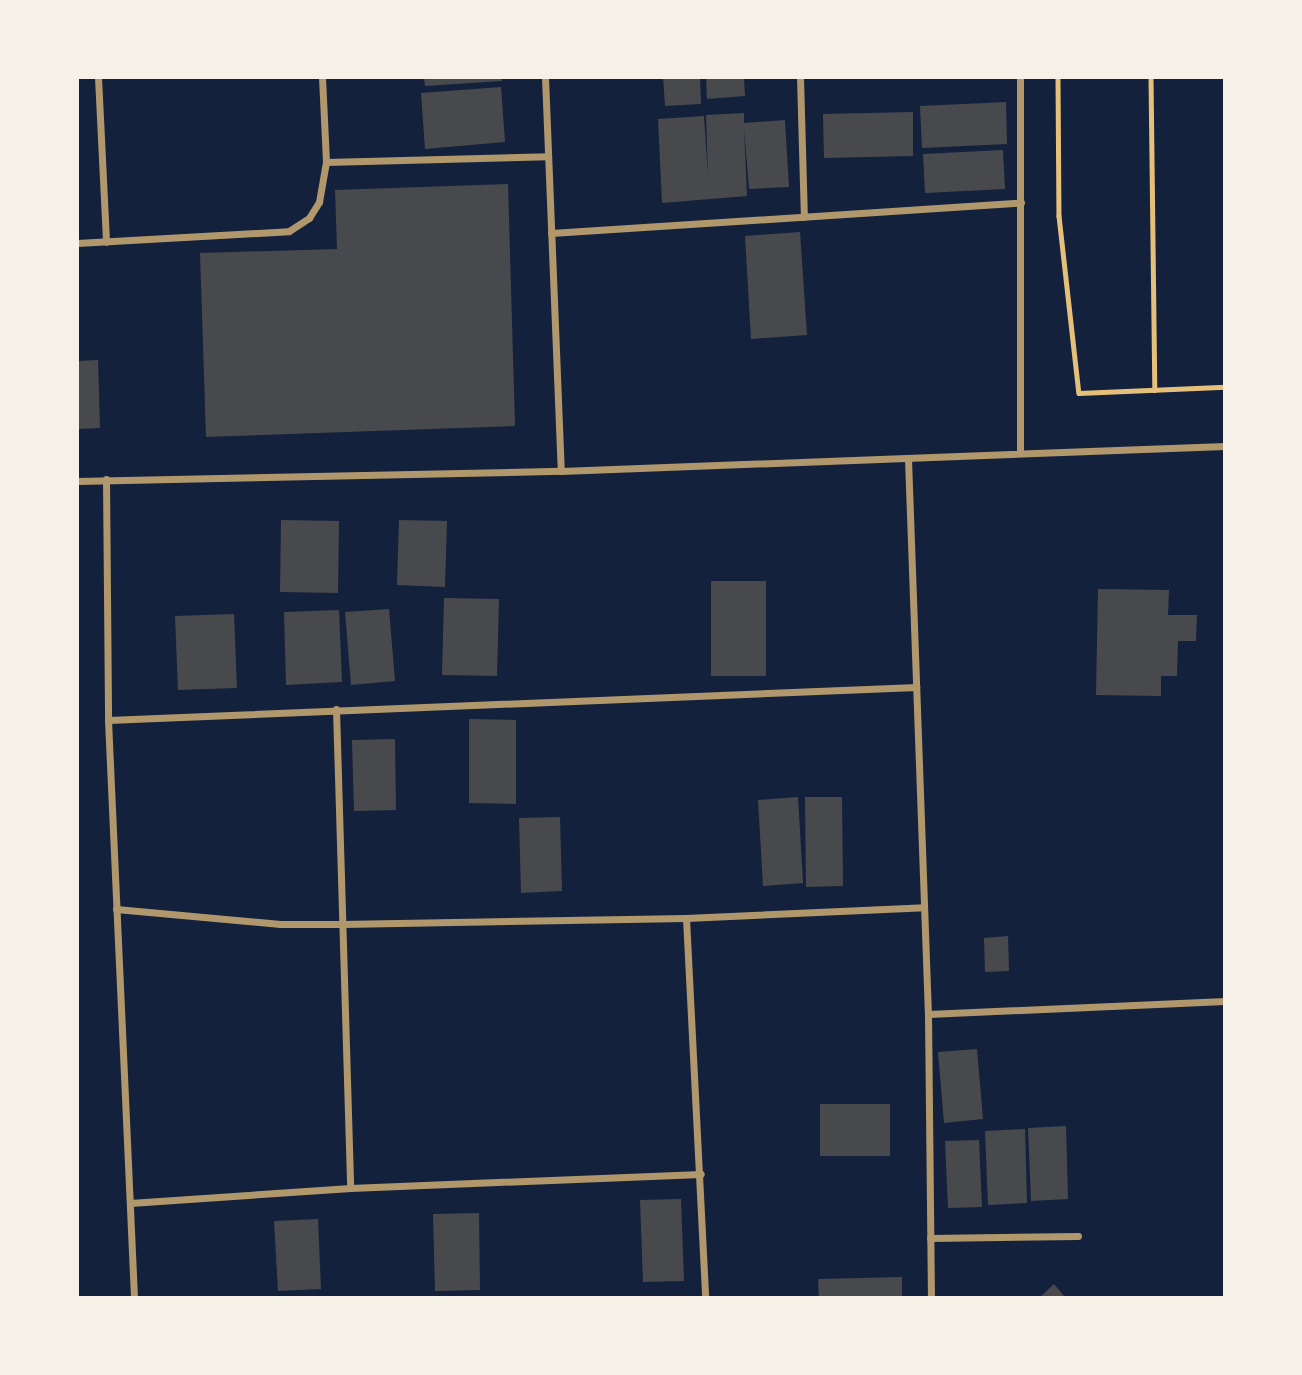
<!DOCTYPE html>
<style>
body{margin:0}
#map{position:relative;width:1302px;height:1375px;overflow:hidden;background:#14213d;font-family:Mulish,sans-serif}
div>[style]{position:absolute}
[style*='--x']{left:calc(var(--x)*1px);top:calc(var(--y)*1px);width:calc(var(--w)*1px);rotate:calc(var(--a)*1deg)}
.building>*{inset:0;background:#48494c}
.path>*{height:4.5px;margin:-2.25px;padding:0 2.25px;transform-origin:2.25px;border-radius:2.25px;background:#e5c07b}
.minor>*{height:7px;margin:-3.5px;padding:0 3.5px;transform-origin:3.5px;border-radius:3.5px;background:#b1986c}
span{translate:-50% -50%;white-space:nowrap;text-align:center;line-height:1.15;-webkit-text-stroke:7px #f6f1e7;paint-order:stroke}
.frame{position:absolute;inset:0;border:79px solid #f6f1e7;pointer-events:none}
</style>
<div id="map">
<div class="building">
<div style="clip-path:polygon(424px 77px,502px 77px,502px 81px,425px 86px)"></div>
<div style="clip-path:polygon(663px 77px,700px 77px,701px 104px,665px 106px)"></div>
<div style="clip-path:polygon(706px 77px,744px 77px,745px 96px,707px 99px)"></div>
<div style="clip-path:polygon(501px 87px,505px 142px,425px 149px,421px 93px)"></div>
<div style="clip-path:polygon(1006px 102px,1007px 144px,922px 148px,920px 106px)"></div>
<div style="clip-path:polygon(913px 112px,913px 156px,824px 158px,823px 114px)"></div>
<div style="clip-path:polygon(744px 113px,744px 123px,785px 120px,789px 187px,749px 189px,744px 127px,747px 196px,662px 203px,658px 119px,704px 116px,708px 177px,706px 115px)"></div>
<div style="clip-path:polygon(1003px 150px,1005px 189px,925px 193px,923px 154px)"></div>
<div style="clip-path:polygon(508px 184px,515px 426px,206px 437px,200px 253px,337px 249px,335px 190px)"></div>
<div style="clip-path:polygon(800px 232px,807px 335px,751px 339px,745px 236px)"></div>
<div style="clip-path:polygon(98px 360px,100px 428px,77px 429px,77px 361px)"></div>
<div style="clip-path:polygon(281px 520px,339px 521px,338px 593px,280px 592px)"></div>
<div style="clip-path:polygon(399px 520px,447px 521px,445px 587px,397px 585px)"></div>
<div style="clip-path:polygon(711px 581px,766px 581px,766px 676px,711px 676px)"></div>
<div style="clip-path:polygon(1098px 589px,1169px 590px,1168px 615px,1197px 615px,1196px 641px,1178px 641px,1177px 676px,1161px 676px,1161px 696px,1096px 695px)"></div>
<div style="clip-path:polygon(444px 598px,499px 599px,497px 676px,442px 675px)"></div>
<div style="clip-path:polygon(389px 609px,395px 681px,351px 685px,345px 612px)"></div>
<div style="clip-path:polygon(339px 610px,342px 682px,286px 685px,284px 612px)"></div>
<div style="clip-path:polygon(234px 614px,237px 688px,178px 690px,175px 616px)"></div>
<div style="clip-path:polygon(469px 719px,516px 720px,516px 804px,469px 803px)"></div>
<div style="clip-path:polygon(395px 739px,396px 810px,354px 811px,352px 740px)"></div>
<div style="clip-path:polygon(798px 797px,803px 883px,763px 886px,758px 800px)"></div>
<div style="clip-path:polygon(805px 797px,842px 797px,843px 886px,806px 887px)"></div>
<div style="clip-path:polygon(560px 817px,562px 891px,521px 893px,519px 818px)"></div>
<div style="clip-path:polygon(1008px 936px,1009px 971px,985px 972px,984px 938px)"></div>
<div style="clip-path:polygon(977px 1049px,983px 1119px,944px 1123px,938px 1052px)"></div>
<div style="clip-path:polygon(820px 1104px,890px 1104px,890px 1156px,820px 1156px)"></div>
<div style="clip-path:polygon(1066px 1126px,1068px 1199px,1031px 1201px,1028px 1128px)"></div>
<div style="clip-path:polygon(1025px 1129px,1027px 1203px,988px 1205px,985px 1131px)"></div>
<div style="clip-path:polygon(979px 1140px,982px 1207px,948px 1208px,945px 1141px)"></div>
<div style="clip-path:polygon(681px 1199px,684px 1281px,643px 1282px,640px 1200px)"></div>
<div style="clip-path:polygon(479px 1213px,480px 1290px,435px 1291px,433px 1214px)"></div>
<div style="clip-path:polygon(318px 1219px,321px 1289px,278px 1291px,274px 1221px)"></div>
<div style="clip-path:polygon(902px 1277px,902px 1298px,819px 1298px,818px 1279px)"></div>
<div style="clip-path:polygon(1054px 1284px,1064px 1296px,1039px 1298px)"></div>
</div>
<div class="path">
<div style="--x:1058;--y:77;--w:139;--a:89.6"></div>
<div style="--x:1059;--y:216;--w:178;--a:83.6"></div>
<div style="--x:1079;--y:393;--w:146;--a:-2.4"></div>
<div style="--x:1151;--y:77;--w:313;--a:89.3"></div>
</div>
<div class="minor">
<div style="--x:98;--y:77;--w:165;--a:87.2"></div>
<div style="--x:322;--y:77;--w:85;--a:87.3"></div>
<div style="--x:545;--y:77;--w:394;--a:87.7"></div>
<div style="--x:800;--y:77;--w:140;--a:88.4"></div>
<div style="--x:1020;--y:77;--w:374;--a:90"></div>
<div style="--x:551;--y:233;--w:471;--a:-3.7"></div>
<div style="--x:77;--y:243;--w:212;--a:-3.2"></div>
<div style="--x:289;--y:231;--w:24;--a:-33"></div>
<div style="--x:309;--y:218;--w:19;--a:-58"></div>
<div style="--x:319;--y:202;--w:41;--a:-80.1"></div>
<div style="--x:326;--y:162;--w:222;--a:-1.5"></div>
<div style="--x:908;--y:459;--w:555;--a:87.94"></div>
<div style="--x:928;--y:1014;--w:284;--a:89.4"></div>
<div style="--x:106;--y:479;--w:241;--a:89.5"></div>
<div style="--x:108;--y:720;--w:579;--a:87.42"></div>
<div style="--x:77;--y:481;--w:484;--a:-1.2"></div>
<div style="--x:561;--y:471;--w:664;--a:-2.16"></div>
<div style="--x:336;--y:709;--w:479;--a:88.3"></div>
<div style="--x:108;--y:720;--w:809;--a:-2.34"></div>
<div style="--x:116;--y:909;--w:165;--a:5.2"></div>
<div style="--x:280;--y:924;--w:62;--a:0"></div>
<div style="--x:342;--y:924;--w:344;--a:-1"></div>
<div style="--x:686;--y:918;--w:238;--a:-2.6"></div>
<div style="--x:686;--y:918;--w:380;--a:87.1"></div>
<div style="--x:928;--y:1014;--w:297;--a:-2.5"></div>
<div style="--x:130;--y:1203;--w:221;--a:-3.9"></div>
<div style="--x:350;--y:1188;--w:351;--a:-2.3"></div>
<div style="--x:930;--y:1238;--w:148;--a:-0.8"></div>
</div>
<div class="frame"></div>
</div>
